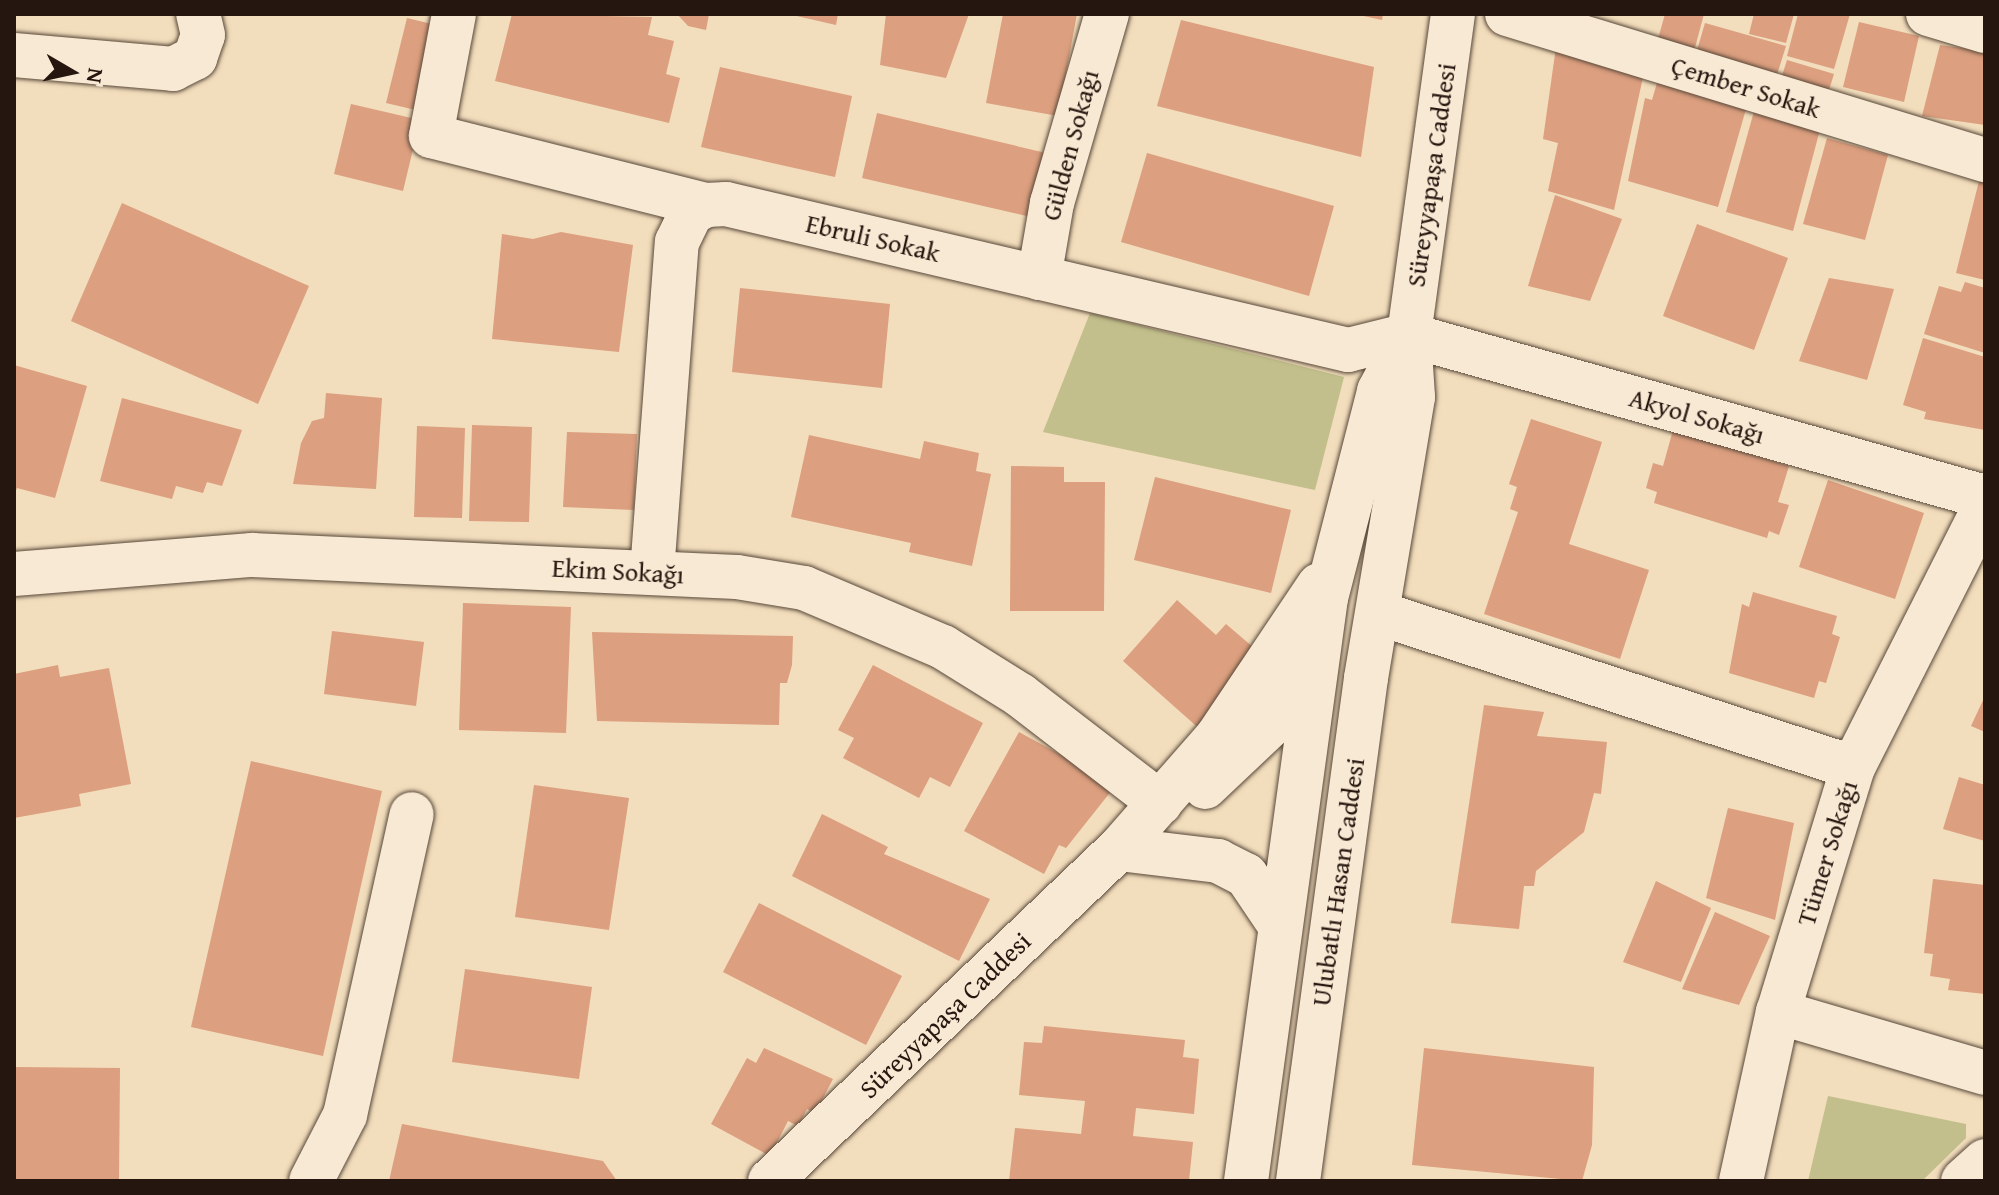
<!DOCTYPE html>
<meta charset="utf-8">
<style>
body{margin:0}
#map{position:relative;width:1999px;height:1195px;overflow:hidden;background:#f2ddbc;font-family:"Gentium Book Plus",serif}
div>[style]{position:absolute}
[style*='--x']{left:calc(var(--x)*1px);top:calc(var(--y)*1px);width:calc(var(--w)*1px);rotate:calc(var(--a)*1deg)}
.green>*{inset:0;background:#c2bf8c}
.building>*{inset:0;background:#dc9f7f}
.roads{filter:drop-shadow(0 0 2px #58483a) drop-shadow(0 0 2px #58483a)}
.minor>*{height:44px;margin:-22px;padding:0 22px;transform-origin:22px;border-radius:22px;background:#f7e9d3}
span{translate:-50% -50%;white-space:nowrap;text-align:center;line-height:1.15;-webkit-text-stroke:7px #f7e9d3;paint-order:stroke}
.street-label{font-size:26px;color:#25170f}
.frame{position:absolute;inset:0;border:16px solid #25170f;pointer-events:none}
.north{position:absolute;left:32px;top:32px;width:80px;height:80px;-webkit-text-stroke:6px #f7e9d3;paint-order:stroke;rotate:99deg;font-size:22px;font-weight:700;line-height:32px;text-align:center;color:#25170f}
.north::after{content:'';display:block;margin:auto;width:28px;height:36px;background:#25170f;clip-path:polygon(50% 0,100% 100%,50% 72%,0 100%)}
</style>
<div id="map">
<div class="green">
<div style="clip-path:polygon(1090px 313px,1344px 377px,1315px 490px,1043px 432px)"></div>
<div style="clip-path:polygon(1828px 1096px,1966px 1124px,1966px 1138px,1922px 1181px,1808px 1181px)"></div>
</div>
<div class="building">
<div style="clip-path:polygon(512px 14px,652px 17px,648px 35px,674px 41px,666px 74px,680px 78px,669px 123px,495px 81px)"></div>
<div style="clip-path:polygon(677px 14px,709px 14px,706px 30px,688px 26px)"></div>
<div style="clip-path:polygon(788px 14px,838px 14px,836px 25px)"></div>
<div style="clip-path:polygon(886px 14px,969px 14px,946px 78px,880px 65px)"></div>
<div style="clip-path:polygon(1003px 14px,1077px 14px,1058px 116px,986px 103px)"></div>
<div style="clip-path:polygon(1359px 14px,1383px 14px,1382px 20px,1359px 15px)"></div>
<div style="clip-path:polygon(1665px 14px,1704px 14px,1693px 55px,1656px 46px)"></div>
<div style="clip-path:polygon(1754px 14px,1794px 14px,1786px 43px,1749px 34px)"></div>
<div style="clip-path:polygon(1798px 14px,1850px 14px,1834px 69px,1787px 56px)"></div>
<div style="clip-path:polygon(407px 18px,440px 26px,420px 111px,386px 103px)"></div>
<div style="clip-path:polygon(1181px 20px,1374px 67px,1361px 157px,1157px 106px)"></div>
<div style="clip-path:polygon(1859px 22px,1919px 36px,1904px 102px,1843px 87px)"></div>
<div style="clip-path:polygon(1705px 23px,1786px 46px,1775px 81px,1695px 57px)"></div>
<div style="clip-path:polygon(1940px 45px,1985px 51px,1985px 125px,1922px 116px)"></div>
<div style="clip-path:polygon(1556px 47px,1645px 68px,1614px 210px,1548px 191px,1558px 143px,1543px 139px)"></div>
<div style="clip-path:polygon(1787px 60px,1834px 74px,1828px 93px,1781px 79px)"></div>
<div style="clip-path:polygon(720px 67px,852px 96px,835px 177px,701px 147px)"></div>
<div style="clip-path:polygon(1659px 76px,1748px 102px,1718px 207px,1628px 181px,1645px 98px,1652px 100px)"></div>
<div style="clip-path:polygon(351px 104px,420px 120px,403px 191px,334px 174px)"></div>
<div style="clip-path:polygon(1756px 104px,1822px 122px,1793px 231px,1726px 212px)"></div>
<div style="clip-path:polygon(877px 113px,1046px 153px,1031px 217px,862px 178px)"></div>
<div style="clip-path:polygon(1827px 138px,1888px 155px,1865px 240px,1803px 224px)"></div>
<div style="clip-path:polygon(1147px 153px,1334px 206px,1309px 296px,1121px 242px)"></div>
<div style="clip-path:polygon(1980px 177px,1985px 179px,1985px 280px,1956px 273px)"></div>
<div style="clip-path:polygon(1555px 195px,1622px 219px,1590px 301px,1528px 286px)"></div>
<div style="clip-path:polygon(122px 203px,309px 286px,258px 404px,71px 321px)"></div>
<div style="clip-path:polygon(1697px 224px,1788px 258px,1754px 350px,1663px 316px)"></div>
<div style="clip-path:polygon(561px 232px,633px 245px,619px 352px,492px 339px,502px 234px,533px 239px)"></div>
<div style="clip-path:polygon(1829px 278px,1894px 289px,1867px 380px,1799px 361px)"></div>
<div style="clip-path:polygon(1965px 282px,1985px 288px,1985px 353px,1924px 334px,1939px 286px,1961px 292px)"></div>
<div style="clip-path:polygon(740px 288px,890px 304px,882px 388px,732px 372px)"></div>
<div style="clip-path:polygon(1923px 338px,1985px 357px,1985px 430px,1924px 419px,1926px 412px,1903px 405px)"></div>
<div style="clip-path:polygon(14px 365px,87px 386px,55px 498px,17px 488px,14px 495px)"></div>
<div style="clip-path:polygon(326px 393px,382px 398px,376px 489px,293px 484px,301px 443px,312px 421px,324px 418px)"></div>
<div style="clip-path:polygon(122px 398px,242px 430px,222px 486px,207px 482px,203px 493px,176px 486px,172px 499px,100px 481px)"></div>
<div style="clip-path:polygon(1531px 419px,1602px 442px,1569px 544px,1649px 570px,1620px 659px,1484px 614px,1518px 512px,1510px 509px,1517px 487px,1509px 484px)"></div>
<div style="clip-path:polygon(472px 425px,532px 427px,529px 522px,469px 521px)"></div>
<div style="clip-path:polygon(417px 426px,465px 428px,462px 518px,414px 517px)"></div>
<div style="clip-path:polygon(1673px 430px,1789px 466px,1778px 502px,1789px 505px,1779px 535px,1769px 531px,1767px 538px,1654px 503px,1657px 492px,1646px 488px,1653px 463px,1663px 466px)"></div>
<div style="clip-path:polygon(567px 432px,637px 434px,634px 510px,563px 507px)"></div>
<div style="clip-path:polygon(809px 435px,920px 459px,924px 441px,979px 453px,976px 471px,991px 474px,972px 566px,909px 552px,911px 543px,791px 517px)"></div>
<div style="clip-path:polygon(1011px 466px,1064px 467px,1064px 482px,1105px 482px,1104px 611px,1010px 611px)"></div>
<div style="clip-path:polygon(1155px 477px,1291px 510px,1271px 593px,1134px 560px)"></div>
<div style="clip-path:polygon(1828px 480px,1924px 513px,1895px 599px,1799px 567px)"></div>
<div style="clip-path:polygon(1753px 592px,1837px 616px,1832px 634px,1840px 637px,1826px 683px,1819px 681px,1814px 698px,1729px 673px,1742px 604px,1749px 607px)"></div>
<div style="clip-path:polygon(1177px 600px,1216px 635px,1226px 624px,1267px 659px,1203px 732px,1123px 661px)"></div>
<div style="clip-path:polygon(463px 603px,571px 607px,566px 733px,459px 730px)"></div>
<div style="clip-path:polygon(332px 631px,424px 642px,416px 706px,324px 694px)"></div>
<div style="clip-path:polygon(592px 632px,793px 636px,792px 665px,787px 683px,780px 683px,779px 725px,597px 721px)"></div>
<div style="clip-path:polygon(58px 665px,60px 677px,109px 668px,131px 784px,79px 794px,81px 806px,14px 818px,14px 674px)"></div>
<div style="clip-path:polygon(873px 665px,983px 723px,950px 787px,930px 777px,919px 798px,843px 758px,854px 738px,838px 730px)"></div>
<div style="clip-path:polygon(1985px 696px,1985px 732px,1971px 726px)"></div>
<div style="clip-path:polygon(1484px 705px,1544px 712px,1537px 736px,1607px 742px,1601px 794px,1594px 793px,1584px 832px,1536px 871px,1534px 886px,1524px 886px,1519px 929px,1451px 923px)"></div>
<div style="clip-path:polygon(1019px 732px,1116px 785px,1066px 848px,1059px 845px,1044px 874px,964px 831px)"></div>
<div style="clip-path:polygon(251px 761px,382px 791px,323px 1056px,191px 1027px)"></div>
<div style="clip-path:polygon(1959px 777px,1985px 785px,1985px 841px,1943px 829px)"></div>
<div style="clip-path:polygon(534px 785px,629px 798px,609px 930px,515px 917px)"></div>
<div style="clip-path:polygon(1728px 808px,1794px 823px,1775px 920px,1706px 898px)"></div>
<div style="clip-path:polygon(822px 814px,888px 847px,884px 854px,990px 899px,959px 961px,792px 876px)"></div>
<div style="clip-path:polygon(1933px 879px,1985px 885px,1985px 994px,1948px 990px,1950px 979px,1930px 976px,1933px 954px,1924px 953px)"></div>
<div style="clip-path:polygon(1656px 881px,1711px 908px,1681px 982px,1623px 962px)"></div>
<div style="clip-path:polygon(759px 903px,902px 976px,866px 1045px,723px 972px)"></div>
<div style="clip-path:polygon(1715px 912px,1770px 936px,1739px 1005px,1682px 989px)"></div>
<div style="clip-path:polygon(465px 969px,592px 987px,579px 1079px,452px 1062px)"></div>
<div style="clip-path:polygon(1044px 1026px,1185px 1040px,1183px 1057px,1199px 1059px,1194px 1114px,1136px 1108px,1133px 1136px,1193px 1142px,1189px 1181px,1009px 1181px,1015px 1128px,1081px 1134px,1085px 1101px,1019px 1095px,1024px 1042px,1042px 1043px)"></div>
<div style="clip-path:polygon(764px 1048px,833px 1079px,815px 1113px,807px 1109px,798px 1126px,788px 1121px,770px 1156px,711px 1124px,747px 1058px,756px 1063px)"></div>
<div style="clip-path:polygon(1424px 1048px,1594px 1067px,1592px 1145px,1582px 1181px,1412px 1165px)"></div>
<div style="clip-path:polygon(14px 1067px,120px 1068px,119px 1181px,14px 1181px)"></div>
<div style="clip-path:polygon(402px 1124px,603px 1161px,617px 1181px,389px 1181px)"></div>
</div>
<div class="roads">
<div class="minor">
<div style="--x:454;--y:14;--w:124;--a:100.7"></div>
<div style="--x:431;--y:136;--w:284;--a:14.1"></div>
<div style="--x:1507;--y:14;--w:500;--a:17"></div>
<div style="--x:1928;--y:14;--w:59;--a:16.6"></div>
<div style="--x:14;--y:55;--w:160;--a:5"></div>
<div style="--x:173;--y:69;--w:25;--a:-27"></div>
<div style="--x:195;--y:58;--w:24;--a:-71"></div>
<div style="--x:203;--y:35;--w:22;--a:-103"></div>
<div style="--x:1039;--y:278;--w:76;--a:-80.2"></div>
<div style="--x:1052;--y:203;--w:197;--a:-73.8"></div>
<div style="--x:1409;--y:335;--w:598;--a:15.71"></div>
<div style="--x:1985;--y:506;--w:292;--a:116.8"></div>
<div style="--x:1853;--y:767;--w:256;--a:107"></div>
<div style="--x:1778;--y:1012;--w:216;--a:16.4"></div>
<div style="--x:652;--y:572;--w:331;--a:-85.7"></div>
<div style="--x:677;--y:242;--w:32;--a:-64"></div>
<div style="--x:691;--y:213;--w:17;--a:-28"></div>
<div style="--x:706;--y:205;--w:20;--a:-3"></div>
<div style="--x:726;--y:204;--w:639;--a:13.21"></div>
<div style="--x:1348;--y:350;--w:63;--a:-13.8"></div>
<div style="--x:14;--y:574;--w:239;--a:-4.6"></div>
<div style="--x:252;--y:555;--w:485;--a:2.6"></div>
<div style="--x:737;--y:577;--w:68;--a:9.3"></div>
<div style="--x:804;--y:588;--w:151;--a:23"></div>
<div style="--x:943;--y:647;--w:91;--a:31.9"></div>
<div style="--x:1020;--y:695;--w:177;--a:37.6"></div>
<div style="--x:1378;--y:613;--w:499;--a:18"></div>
<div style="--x:1205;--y:787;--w:102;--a:-43.4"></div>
<div style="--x:1279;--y:717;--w:53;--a:-54.2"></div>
<div style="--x:1119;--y:849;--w:100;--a:6.9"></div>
<div style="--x:1218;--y:861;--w:31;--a:27"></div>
<div style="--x:1246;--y:875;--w:59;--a:56"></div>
<div style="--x:311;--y:1181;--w:74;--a:-62.7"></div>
<div style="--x:345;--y:1115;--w:308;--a:-77.5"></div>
<div style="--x:770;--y:1181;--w:482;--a:-43.6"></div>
<div style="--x:1119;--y:849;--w:149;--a:-48.8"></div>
<div style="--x:1217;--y:737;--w:183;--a:-56.1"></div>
<div style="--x:1246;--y:1181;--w:588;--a:-82.19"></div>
<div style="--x:1326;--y:598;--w:214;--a:-75.6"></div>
<div style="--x:1379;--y:391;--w:64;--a:-61.8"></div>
<div style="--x:1298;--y:1181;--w:508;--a:-82.3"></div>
<div style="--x:1366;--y:678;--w:285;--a:-80.5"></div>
<div style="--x:1413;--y:397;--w:62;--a:-93.7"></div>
<div style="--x:1409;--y:335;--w:324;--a:-82.2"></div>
<div style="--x:1741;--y:1181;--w:173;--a:-77.7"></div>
<div style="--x:1963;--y:1181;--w:30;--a:-42"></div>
</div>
</div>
<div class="street-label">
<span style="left:1746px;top:87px;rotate:17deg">Çember Sokak</span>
<span style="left:1070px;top:145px;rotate:-75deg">Gülden Sokağı</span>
<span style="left:1431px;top:175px;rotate:-82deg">Süreyyapaşa Caddesi</span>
<span style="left:873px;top:238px;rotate:13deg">Ebruli Sokak</span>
<span style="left:1697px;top:416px;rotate:16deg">Akyol Sokağı</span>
<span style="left:618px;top:571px;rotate:3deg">Ekim Sokağı</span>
<span style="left:1827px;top:853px;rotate:-73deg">Tümer Sokağı</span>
<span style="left:1338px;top:882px;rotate:-82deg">Ulubatlı Hasan Caddesi</span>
<span style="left:945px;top:1015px;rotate:-44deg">Süreyyapaşa Caddesi</span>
</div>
<div class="frame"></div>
<div class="north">N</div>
</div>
